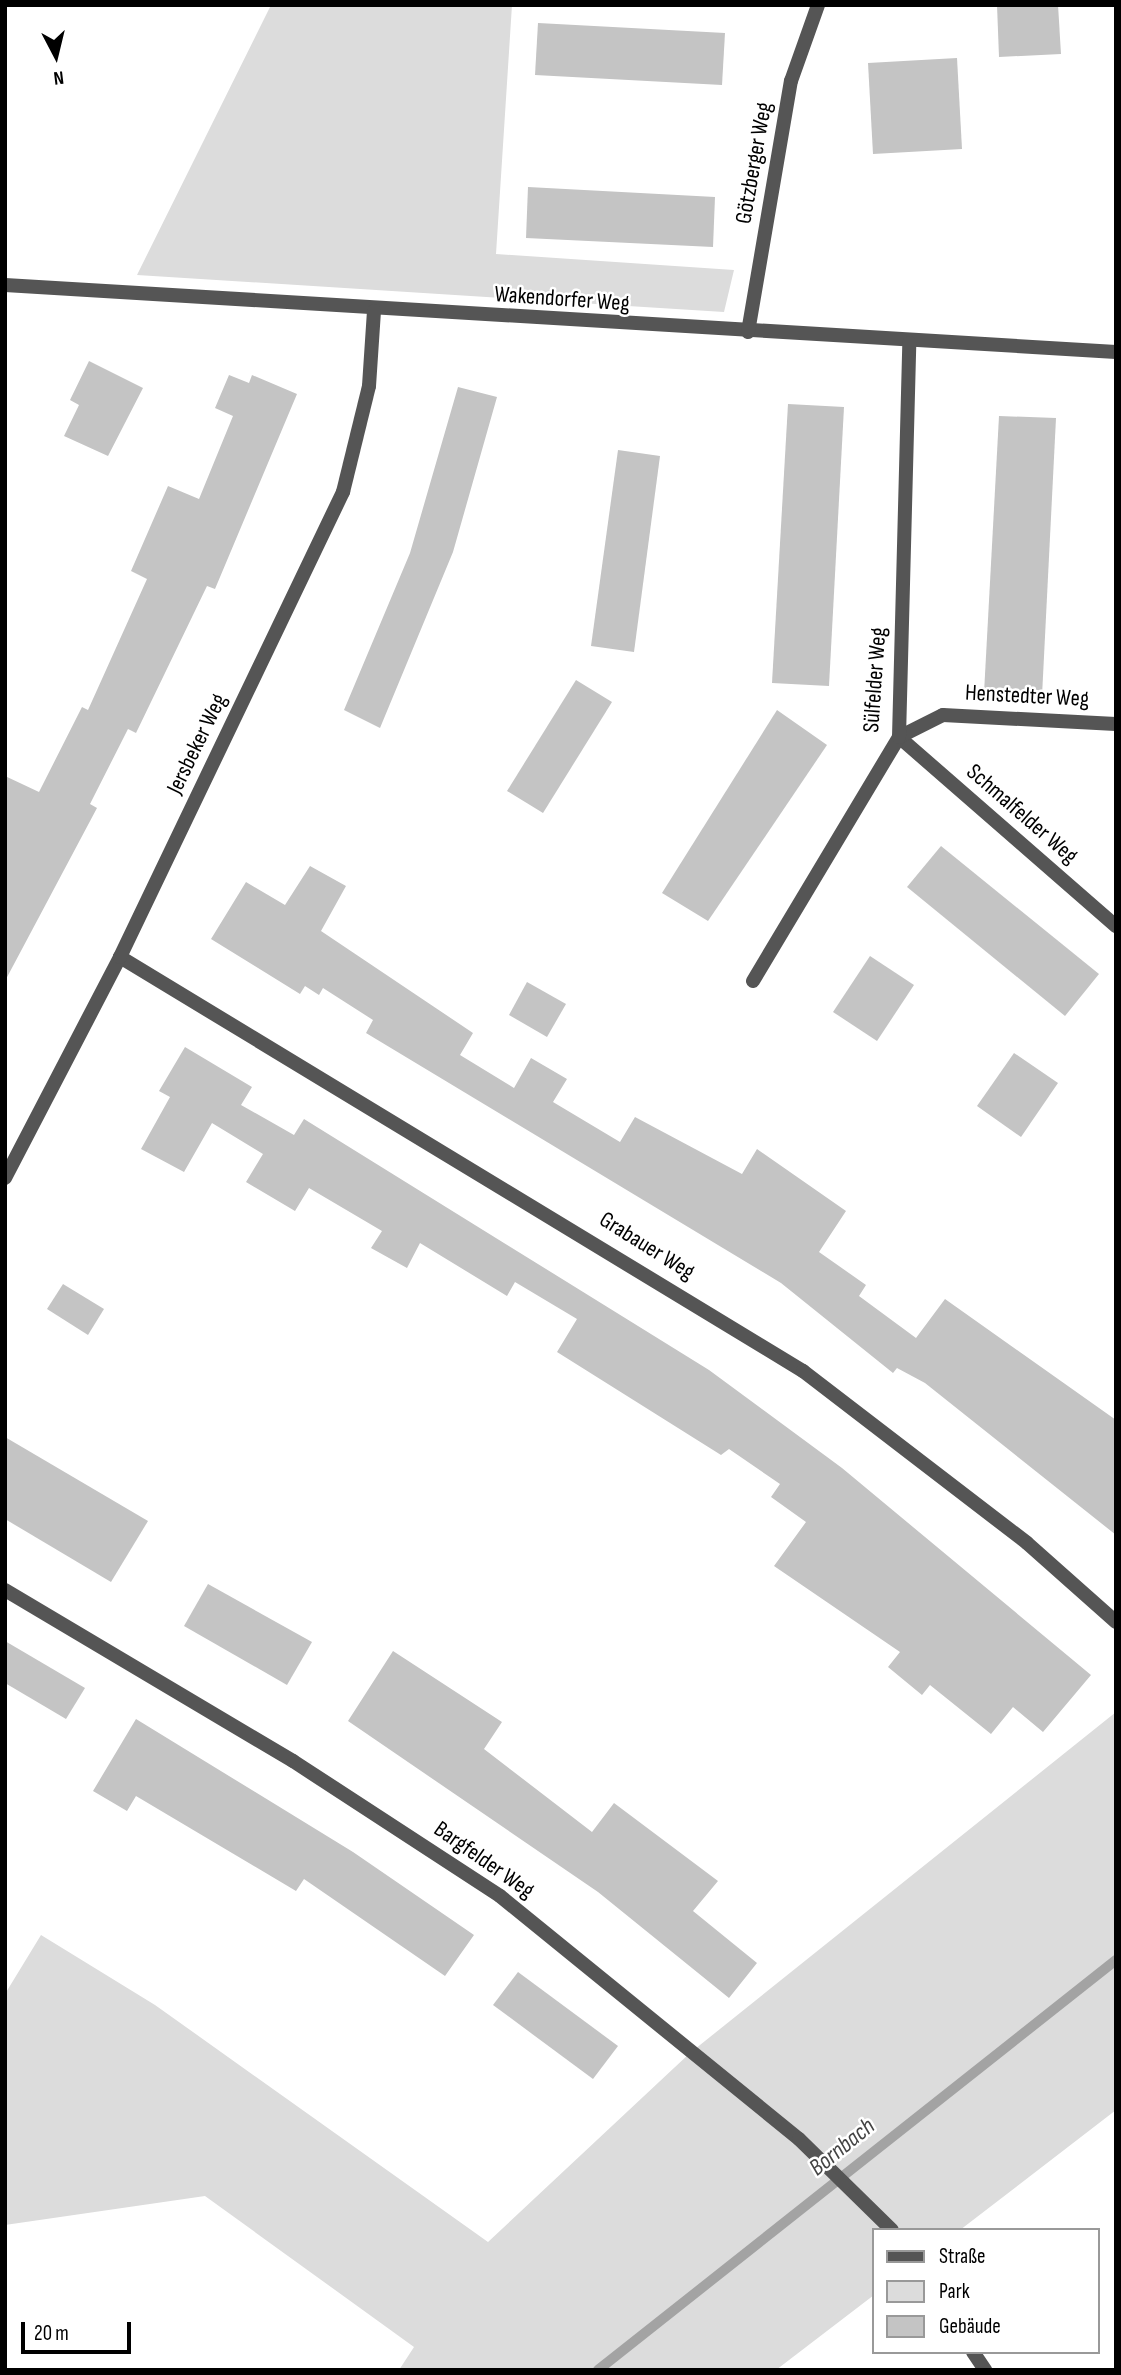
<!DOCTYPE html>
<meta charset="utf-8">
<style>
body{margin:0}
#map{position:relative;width:1121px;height:2375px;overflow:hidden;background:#fff;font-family:"Sofia Sans Condensed",sans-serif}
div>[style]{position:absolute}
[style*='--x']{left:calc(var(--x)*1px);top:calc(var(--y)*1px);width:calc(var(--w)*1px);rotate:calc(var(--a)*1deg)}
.green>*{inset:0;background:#dcdcdc}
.stream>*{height:10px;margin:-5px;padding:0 5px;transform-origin:5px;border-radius:5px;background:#a3a3a3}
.building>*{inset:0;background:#c4c4c4}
.minor>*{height:14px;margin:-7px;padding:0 7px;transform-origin:7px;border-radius:7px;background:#555}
span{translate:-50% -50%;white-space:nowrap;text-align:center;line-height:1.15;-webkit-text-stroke:5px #fff;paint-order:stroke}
.street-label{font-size:23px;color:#000}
.water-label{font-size:24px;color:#444;font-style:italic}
.frame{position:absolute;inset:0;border:7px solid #000;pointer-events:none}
.legend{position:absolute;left:872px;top:2228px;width:228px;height:126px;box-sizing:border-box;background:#fff;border:2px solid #999;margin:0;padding:9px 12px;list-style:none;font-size:21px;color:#000}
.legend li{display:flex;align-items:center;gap:14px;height:35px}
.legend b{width:35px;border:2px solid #999}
.north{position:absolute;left:21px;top:21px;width:70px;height:70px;-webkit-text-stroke:5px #fff;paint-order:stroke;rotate:173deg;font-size:19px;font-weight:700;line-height:28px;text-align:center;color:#000}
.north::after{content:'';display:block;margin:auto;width:24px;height:32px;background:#000;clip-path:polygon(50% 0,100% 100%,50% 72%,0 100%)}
.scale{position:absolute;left:21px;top:2322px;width:110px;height:32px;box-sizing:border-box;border:4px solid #000;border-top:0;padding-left:9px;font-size:21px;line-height:24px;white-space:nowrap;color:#000;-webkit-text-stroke:5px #fff;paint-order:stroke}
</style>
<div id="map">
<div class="green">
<div style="clip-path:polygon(271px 5px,512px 5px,496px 254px,734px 270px,724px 312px,137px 275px)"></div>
<div style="clip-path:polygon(1116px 1712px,1116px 2110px,960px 2230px,874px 2230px,874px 2295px,776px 2370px,399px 2370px,414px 2347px,205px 2196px,5px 2225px,5px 1994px,41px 1935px,155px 2005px,488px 2242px,690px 2053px)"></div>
</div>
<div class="stream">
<div style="--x:598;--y:2370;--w:661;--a:-38.36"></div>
</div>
<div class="building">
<div style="clip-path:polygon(997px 5px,1058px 5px,1061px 54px,999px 57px)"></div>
<div style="clip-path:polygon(538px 23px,725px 33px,722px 85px,535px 75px)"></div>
<div style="clip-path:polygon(957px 58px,962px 149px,873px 154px,868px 63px)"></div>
<div style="clip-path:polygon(528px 187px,715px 197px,713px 247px,526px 238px)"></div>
<div style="clip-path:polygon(89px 361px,143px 388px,108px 456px,64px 436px,79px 405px,70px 400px)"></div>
<div style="clip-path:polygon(229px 375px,249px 383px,252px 375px,297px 394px,215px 589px,207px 586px,136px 733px,128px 729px,90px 804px,97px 808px,5px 981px,5px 776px,39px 792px,82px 707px,88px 710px,147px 579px,131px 571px,168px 486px,199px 499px,233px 416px,215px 408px)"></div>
<div style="clip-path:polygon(458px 387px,497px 397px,453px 552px,380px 728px,344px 710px,410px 553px)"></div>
<div style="clip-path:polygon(788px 404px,844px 407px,829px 686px,772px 683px)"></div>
<div style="clip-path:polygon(999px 416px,1056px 418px,1042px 696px,984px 693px)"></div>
<div style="clip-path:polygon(618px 450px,660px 456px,634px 652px,591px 646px)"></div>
<div style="clip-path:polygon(576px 680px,612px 702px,543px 813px,507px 791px)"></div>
<div style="clip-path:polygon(777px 710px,827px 745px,708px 921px,662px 893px)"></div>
<div style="clip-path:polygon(941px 846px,1099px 974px,1065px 1016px,907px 887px)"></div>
<div style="clip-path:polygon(310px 866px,346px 886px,321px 931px,473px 1033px,460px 1055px,514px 1088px,531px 1058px,567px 1079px,553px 1102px,620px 1142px,635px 1117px,742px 1174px,757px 1149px,846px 1211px,819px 1252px,866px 1285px,859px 1296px,916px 1338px,945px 1299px,1116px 1420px,1116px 1535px,925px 1383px,897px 1368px,893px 1373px,781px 1283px,366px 1033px,373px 1020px,323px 988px,319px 995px,305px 986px,300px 994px,211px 939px,246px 882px,285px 905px)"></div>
<div style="clip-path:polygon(870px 956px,914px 985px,877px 1041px,833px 1012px)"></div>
<div style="clip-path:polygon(527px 982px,566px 1004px,547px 1037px,509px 1015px)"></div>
<div style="clip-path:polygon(185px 1047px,252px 1087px,241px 1105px,294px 1135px,304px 1119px,709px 1370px,842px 1468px,1091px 1675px,1043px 1732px,1013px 1707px,991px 1734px,930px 1685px,922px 1695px,888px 1667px,900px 1652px,774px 1566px,806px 1522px,771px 1497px,780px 1484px,729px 1449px,721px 1455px,557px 1352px,577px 1319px,515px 1282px,507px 1296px,420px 1243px,407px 1268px,371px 1248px,382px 1231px,309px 1188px,295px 1211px,246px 1182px,263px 1154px,212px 1123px,184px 1172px,141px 1149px,170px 1097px,159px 1091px)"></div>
<div style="clip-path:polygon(1014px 1053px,1058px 1083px,1021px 1137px,977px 1106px)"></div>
<div style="clip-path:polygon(63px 1284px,104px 1309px,88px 1335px,47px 1309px)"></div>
<div style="clip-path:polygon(5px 1437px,148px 1521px,111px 1582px,5px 1519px)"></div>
<div style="clip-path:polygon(208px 1584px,312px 1642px,287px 1685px,184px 1626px)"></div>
<div style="clip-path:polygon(5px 1641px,85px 1688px,66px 1719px,5px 1683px)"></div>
<div style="clip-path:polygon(393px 1651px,502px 1722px,484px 1749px,592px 1832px,614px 1803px,718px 1881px,693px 1911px,757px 1963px,729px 1998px,598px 1892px,348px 1721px)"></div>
<div style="clip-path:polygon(136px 1719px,353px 1852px,474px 1935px,445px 1976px,304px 1879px,296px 1891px,136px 1796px,127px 1811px,93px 1791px)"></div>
<div style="clip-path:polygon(518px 1972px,618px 2046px,593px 2079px,493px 2005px)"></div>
</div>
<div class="minor">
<div style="--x:5;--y:285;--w:1113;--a:3.45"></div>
<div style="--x:748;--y:332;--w:255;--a:-80.3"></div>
<div style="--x:791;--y:81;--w:81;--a:-70.4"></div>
<div style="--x:899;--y:737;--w:288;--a:41.1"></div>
<div style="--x:899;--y:737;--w:49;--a:-26.6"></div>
<div style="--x:943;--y:715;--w:173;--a:3"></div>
<div style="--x:120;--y:957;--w:799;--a:31.22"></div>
<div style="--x:803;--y:1371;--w:282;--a:37.5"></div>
<div style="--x:1027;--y:1543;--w:119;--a:41.6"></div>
<div style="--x:753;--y:981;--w:284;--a:-59.1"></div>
<div style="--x:899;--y:737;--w:394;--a:-88.5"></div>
<div style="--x:5;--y:1178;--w:249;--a:-62.5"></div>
<div style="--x:120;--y:957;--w:516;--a:-64.38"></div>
<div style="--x:343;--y:492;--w:109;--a:-76.2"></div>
<div style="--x:369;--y:386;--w:75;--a:-86.2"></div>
<div style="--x:5;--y:1590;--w:335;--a:30.7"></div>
<div style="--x:293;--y:1761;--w:247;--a:33.1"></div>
<div style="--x:500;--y:1896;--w:385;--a:39.1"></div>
<div style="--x:799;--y:2139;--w:130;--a:44.4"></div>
<div style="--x:973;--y:2352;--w:22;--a:56"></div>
</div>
<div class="street-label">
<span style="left:754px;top:163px;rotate:-80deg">Götzberger Weg</span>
<span style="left:562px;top:299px;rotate:4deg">Wakendorfer Weg</span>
<span style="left:875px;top:680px;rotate:-86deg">Sülfelder Weg</span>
<span style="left:1027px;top:696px;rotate:3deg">Henstedter Weg</span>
<span style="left:197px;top:744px;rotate:-64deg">Jersbeker Weg</span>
<span style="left:1022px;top:814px;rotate:41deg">Schmalfelder Weg</span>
<span style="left:647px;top:1246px;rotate:32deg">Grabauer Weg</span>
<span style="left:484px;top:1860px;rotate:35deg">Bargfelder Weg</span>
</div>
<div class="water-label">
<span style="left:842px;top:2147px;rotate:-39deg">Bornbach</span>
</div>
<div class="frame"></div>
<ul class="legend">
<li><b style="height:9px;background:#555"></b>Straße</li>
<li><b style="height:19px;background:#dcdcdc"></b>Park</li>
<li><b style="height:19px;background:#c4c4c4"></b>Gebäude</li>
</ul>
<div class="north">N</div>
<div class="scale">20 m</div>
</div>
